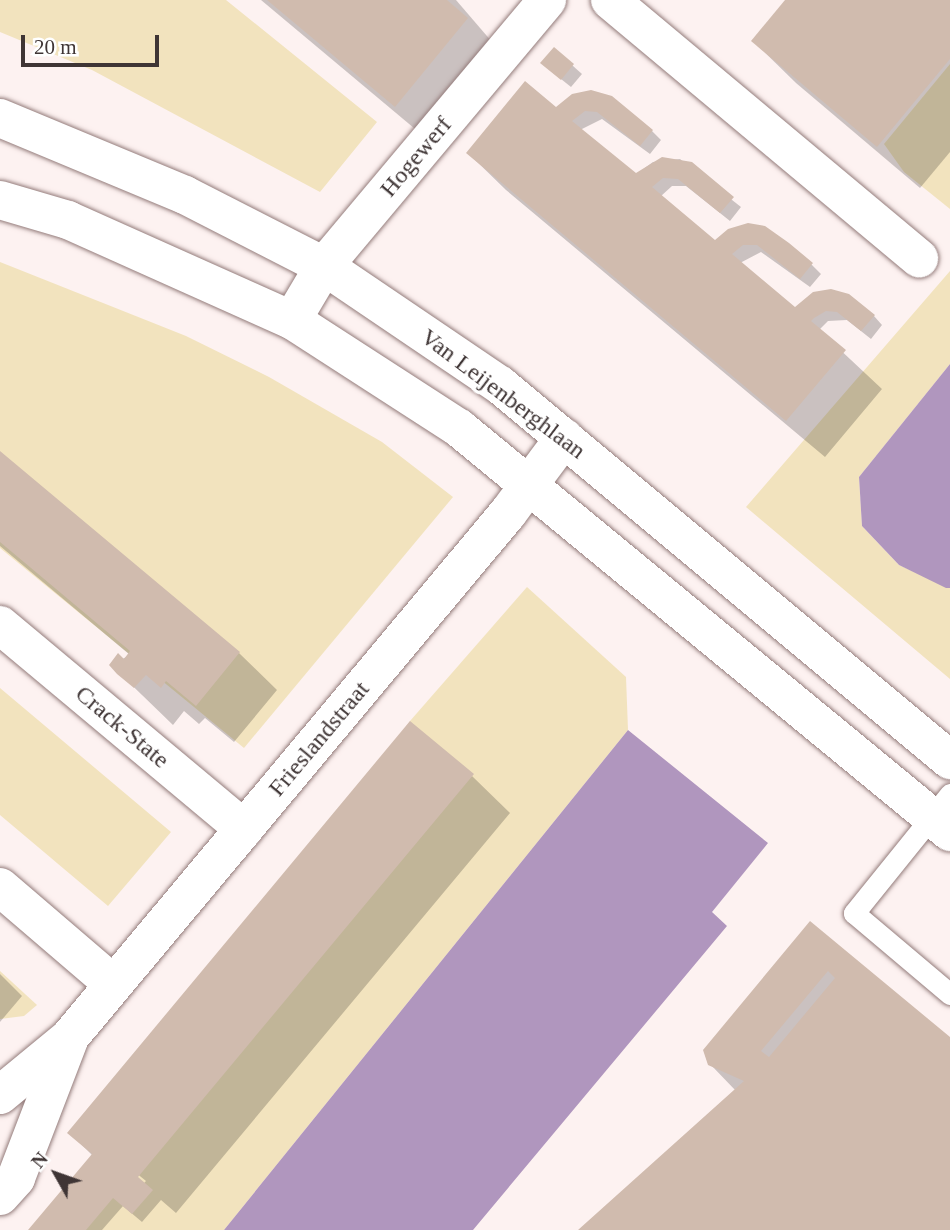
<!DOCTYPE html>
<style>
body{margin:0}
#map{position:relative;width:950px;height:1230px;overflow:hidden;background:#fdf2f1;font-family:"Times New Roman",serif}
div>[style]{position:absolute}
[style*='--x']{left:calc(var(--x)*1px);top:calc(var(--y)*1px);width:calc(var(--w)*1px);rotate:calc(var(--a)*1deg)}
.green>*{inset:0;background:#f2e3be}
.water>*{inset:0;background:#b096be}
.shadow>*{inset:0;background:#0003}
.building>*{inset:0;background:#d0bbae}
.roads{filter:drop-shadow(0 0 2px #947c7b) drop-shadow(0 0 2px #947c7b)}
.lane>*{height:21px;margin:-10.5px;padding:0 10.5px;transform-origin:10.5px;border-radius:10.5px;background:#fff}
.street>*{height:38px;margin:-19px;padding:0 19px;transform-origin:19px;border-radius:19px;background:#fff}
.secondary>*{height:38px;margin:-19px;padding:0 19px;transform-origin:19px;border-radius:19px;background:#fff}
span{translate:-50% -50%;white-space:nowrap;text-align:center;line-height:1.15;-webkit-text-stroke:7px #fff;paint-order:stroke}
.street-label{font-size:24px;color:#3f3535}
.north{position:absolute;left:21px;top:1139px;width:70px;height:70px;-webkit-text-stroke:5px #fff;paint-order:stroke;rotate:310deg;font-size:19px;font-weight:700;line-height:28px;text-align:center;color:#3f3535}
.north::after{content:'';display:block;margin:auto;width:24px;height:32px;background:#3f3535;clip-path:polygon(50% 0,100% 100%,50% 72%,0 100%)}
.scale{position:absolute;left:21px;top:35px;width:138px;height:32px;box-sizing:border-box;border:4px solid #3f3535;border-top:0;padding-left:9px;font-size:21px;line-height:24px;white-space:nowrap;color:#3f3535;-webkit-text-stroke:5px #fff;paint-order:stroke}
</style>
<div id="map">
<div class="green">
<div style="clip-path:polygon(0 0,226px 0,377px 122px,320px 192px,92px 70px,0 32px)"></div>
<div style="clip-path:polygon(950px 64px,950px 209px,904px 172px,884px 144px)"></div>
<div style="clip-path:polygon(0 262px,186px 336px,269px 377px,382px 442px,453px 497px,244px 748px,0 548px)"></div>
<div style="clip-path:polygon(950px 271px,950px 364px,859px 477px,862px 526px,899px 565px,950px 588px,950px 679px,746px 507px)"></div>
<div style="clip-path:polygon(527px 587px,626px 677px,628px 730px,224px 1230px,64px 1230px,410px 721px)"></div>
<div style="clip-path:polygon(0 688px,171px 832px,108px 906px,0 815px)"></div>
<div style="clip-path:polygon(0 971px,37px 1005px,24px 1016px,0 1019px)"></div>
</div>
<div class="water">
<div style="clip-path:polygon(950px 364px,950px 588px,946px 588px,899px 565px,862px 526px,859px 477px)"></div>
<div style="clip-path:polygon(628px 730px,768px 843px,712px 912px,727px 926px,473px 1230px,224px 1230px)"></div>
</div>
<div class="shadow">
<div style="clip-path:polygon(261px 0,456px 0,505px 57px,433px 144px)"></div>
<div style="clip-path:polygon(787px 0,950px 0,950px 152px,920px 188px,796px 83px,753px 41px)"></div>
<div style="clip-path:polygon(554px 49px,582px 74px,571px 87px,551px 71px)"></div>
<div style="clip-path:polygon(573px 95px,652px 131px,661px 140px,650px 154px,602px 119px,580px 130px,646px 185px,638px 173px,653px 162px,680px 159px,741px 207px,730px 221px,686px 186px,672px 186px,660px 197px,724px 250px,759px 226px,812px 265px,821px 274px,810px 287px,761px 252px,740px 263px,802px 315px,814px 293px,874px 316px,882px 325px,871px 339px,847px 320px,828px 321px,819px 330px,882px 389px,825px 457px,506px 190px,468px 153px,564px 117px)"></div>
<div style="clip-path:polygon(0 453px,239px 653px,277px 690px,234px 742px,205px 718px,199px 724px,184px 711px,173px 725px,111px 665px,130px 655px,0 546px)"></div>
<div style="clip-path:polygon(evenodd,472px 776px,510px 813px,176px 1213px,161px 1200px,142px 1222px,123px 1206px,102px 1230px,31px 1230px,93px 1156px,69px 1132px,472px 776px,114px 1155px,146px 1181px,143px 1184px,114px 1155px)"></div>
<div style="clip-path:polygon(810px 923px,950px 1040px,950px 1230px,581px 1230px,736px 1091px,710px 1064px)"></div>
<div style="clip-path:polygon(0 974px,22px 996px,0 1022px)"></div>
</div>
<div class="building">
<div style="clip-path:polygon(267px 0,447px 0,468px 18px,395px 107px)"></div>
<div style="clip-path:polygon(785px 0,950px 0,950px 59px,877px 147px,751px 41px)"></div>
<div style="clip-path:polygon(554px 47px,574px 64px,561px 80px,540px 63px)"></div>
<div style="clip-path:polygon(525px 81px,556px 107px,572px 94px,591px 90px,612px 96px,641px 120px,653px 130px,640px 146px,597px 112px,585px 111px,572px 121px,636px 173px,662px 157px,692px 162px,734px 197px,720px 213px,678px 179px,663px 178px,652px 187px,715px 240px,728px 229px,748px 223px,765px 226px,789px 243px,813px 263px,800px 279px,757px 245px,743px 245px,732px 254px,795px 307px,813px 292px,831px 289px,849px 294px,875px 315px,861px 331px,837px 312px,826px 311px,814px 318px,811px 321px,846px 350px,786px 421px,466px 153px)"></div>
<div style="clip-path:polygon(0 451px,240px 652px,196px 706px,166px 681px,161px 688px,146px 675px,134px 688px,117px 674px,109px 665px,118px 653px,124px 659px,130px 651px,0 542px)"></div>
<div style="clip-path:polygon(410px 721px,474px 774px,138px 1177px,153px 1190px,132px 1214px,113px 1198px,86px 1230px,28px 1230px,92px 1154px,67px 1133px)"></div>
<div style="clip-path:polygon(evenodd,810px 921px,950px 1037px,950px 1230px,578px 1230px,744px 1081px,708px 1065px,703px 1050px,810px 921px,828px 971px,835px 978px,769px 1057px,761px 1051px,828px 971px)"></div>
</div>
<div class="roads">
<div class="lane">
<div style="--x:950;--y:794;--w:153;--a:128.9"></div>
<div style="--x:854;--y:913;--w:126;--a:40.2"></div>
</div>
<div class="street">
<div style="--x:610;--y:0;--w:403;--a:39.9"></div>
<div style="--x:292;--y:320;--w:63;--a:-59.3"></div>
<div style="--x:324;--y:266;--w:347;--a:-50"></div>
<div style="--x:0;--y:625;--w:318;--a:39.9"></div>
<div style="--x:0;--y:887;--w:149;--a:40.6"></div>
<div style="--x:0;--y:1095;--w:89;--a:-39.6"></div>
<div style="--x:69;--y:1038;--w:684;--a:-50.1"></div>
<div style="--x:508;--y:513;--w:94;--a:-53.3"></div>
<div style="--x:0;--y:1196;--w:24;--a:-48"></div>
<div style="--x:16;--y:1178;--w:148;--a:-69"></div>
</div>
<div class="secondary">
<div style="--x:0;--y:118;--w:200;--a:22.6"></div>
<div style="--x:185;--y:195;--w:156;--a:27.1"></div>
<div style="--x:324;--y:266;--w:212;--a:34.1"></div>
<div style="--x:500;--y:385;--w:586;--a:39.81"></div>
<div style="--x:0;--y:200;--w:71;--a:16.4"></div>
<div style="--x:68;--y:220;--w:245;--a:24.1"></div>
<div style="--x:292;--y:320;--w:199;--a:32.9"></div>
<div style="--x:459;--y:428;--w:636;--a:39.45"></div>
</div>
</div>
<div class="street-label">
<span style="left:416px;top:157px;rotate:-50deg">Hogewerf</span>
<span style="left:503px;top:394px;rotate:37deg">Van Leijenberghlaan</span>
<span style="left:122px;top:727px;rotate:40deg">Crack-State</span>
<span style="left:319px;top:739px;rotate:-50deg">Frieslandstraat</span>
</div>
<div class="north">N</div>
<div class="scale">20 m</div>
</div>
